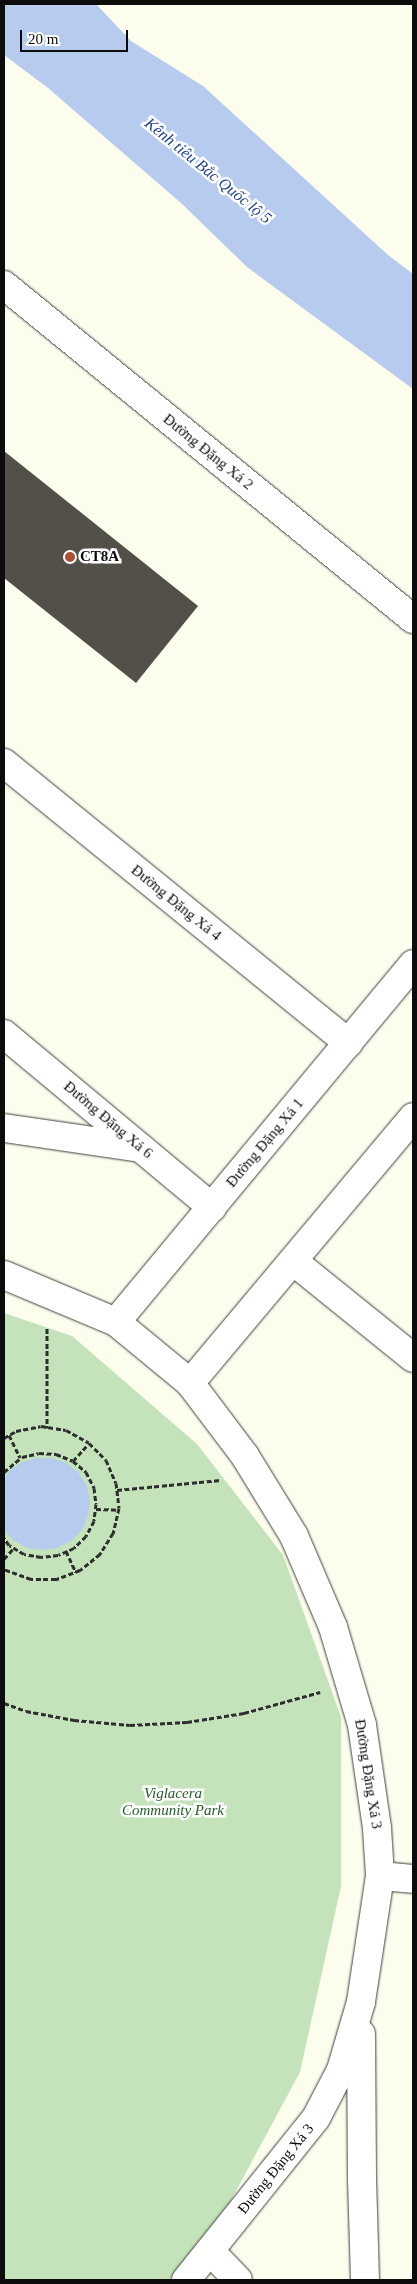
<!DOCTYPE html>
<meta charset="utf-8">
<style>
body{margin:0}
#map{position:relative;width:417px;height:2284px;overflow:hidden;background:#fcfded;font-family:Georgia,serif}
div>[style]{position:absolute}
[style*='--x']{left:calc(var(--x)*1px);top:calc(var(--y)*1px);width:calc(var(--w)*1px);rotate:calc(var(--a)*1deg)}
.green>*{inset:0;background:#c5e3bb}
.water>*{inset:0;background:#b7cbef}
.building>*{inset:0;background:#53504a}
.path>*{height:3px;margin-top:-1.5px;transform-origin:0;background:repeating-linear-gradient(90deg,#2e2e2e 0 5px,transparent 0 7.5px)}
.roads{filter:drop-shadow(0 0 1px #3f3f3f) drop-shadow(0 0 1px #3f3f3f)}
.minor>*{height:28px;margin:-14px;padding:0 14px;transform-origin:14px;border-radius:14px;background:#fff}
.tertiary>*{height:28px;margin:-14px;padding:0 14px;transform-origin:14px;border-radius:14px;background:#fff}
.dots>*{width:14px;height:14px;translate:-50% -50%;box-sizing:border-box;border:2px solid #fff;border-radius:50%}
span{translate:-50% -50%;white-space:nowrap;text-align:center;line-height:1.15;-webkit-text-stroke:5px #fff;paint-order:stroke}
.street-label{font-size:15px;color:#0c0c0c}
.poi-label{font-size:15px;color:#0c0c0c;font-weight:700}
.left{translate:0 -50%;text-align:left}
.park-label{font-size:15px;color:#245c27;font-style:italic}
.water-label{font-size:16px;color:#24448f;font-style:italic}
.frame{position:absolute;inset:0;border:5px solid #0c0c0c;pointer-events:none}
.scale{position:absolute;left:20px;top:30px;width:108px;height:22px;box-sizing:border-box;border:2px solid #0c0c0c;border-top:0;padding-left:6px;font-size:15px;line-height:18px;white-space:nowrap;color:#0c0c0c;-webkit-text-stroke:4px #fff;paint-order:stroke}
</style>
<div id="map">
<div class="green">
<div style="clip-path:polygon(4px 1313px,72px 1336px,197px 1444px,283px 1555px,341px 1717px,341px 1886px,300px 2072px,222px 2217px,169px 2280px,4px 2280px)"></div>
</div>
<div class="water">
<div style="clip-path:polygon(4px 4px,96px 4px,131px 41px,203px 86px,388px 255px,413px 274px,413px 389px,247px 267px,181px 203px,48px 88px,4px 55px)"></div>
<div style="clip-path:polygon(36px 1458px,51px 1458px,66px 1463px,78px 1472px,87px 1486px,90px 1501px,88px 1516px,82px 1530px,71px 1541px,57px 1548px,42px 1550px,27px 1548px,13px 1540px,4px 1529px,4px 1480px,8px 1472px,20px 1463px)"></div>
</div>
<div class="building">
<div style="clip-path:polygon(4px 451px,198px 606px,136px 683px,4px 578px)"></div>
</div>
<div class="path">
<div style="--x:47;--y:1328;--w:100;--a:90"></div>
<div style="--x:9;--y:1435;--w:25;--a:64"></div>
<div style="--x:4;--y:1438;--w:14;--a:-30"></div>
<div style="--x:16;--y:1431;--w:25;--a:-11"></div>
<div style="--x:41;--y:1426;--w:25;--a:9"></div>
<div style="--x:66;--y:1430;--w:26;--a:29"></div>
<div style="--x:89;--y:1443;--w:24;--a:45"></div>
<div style="--x:106;--y:1460;--w:25;--a:67"></div>
<div style="--x:116;--y:1483;--w:25;--a:83"></div>
<div style="--x:119;--y:1508;--w:26;--a:103"></div>
<div style="--x:113;--y:1533;--w:25;--a:122"></div>
<div style="--x:100;--y:1554;--w:26;--a:141"></div>
<div style="--x:80;--y:1570;--w:26;--a:159"></div>
<div style="--x:56;--y:1579;--w:25;--a:180"></div>
<div style="--x:31;--y:1579;--w:29;--a:-160"></div>
<div style="--x:73;--y:1461;--w:24;--a:-48"></div>
<div style="--x:4;--y:1472;--w:23;--a:-40"></div>
<div style="--x:22;--y:1457;--w:17;--a:-13"></div>
<div style="--x:39;--y:1453;--w:17;--a:3"></div>
<div style="--x:56;--y:1454;--w:18;--a:22"></div>
<div style="--x:73;--y:1461;--w:17;--a:40"></div>
<div style="--x:86;--y:1472;--w:18;--a:63"></div>
<div style="--x:94;--y:1488;--w:16;--a:83"></div>
<div style="--x:96;--y:1504;--w:17;--a:97"></div>
<div style="--x:94;--y:1521;--w:17;--a:118"></div>
<div style="--x:86;--y:1536;--w:17;--a:135"></div>
<div style="--x:74;--y:1548;--w:17;--a:156"></div>
<div style="--x:58;--y:1555;--w:17;--a:173"></div>
<div style="--x:41;--y:1557;--w:17;--a:-170"></div>
<div style="--x:24;--y:1554;--w:17;--a:-149"></div>
<div style="--x:9;--y:1545;--w:9;--a:-126"></div>
<div style="--x:117;--y:1490;--w:104;--a:-5.5"></div>
<div style="--x:96;--y:1509;--w:23;--a:2"></div>
<div style="--x:66;--y:1551;--w:23;--a:65"></div>
<div style="--x:4;--y:1559;--w:15;--a:-48"></div>
<div style="--x:4;--y:1703;--w:23;--a:20"></div>
<div style="--x:26;--y:1711;--w:49;--a:10.6"></div>
<div style="--x:74;--y:1720;--w:56;--a:5.1"></div>
<div style="--x:130;--y:1725;--w:57;--a:-3"></div>
<div style="--x:187;--y:1722;--w:58;--a:-9"></div>
<div style="--x:244;--y:1713;--w:79;--a:-15.4"></div>
</div>
<div class="roads">
<div class="minor">
<div style="--x:4;--y:763;--w:444;--a:39.1"></div>
<div style="--x:4;--y:1034;--w:271;--a:39.8"></div>
<div style="--x:4;--y:1128;--w:138;--a:8.3"></div>
<div style="--x:293;--y:1261;--w:154;--a:38.9"></div>
<div style="--x:4;--y:1275;--w:121;--a:22.8"></div>
<div style="--x:116;--y:1322;--w:96;--a:39.5"></div>
<div style="--x:190;--y:1383;--w:91;--a:53"></div>
<div style="--x:245;--y:1456;--w:94;--a:58.5"></div>
<div style="--x:294;--y:1536;--w:99;--a:66.8"></div>
<div style="--x:333;--y:1627;--w:102;--a:73.5"></div>
<div style="--x:362;--y:1725;--w:104;--a:81.7"></div>
<div style="--x:377;--y:1828;--w:48;--a:86.4"></div>
<div style="--x:380;--y:1876;--w:127;--a:98.6"></div>
<div style="--x:361;--y:2002;--w:71;--a:106.4"></div>
<div style="--x:341;--y:2070;--w:54;--a:117.5"></div>
<div style="--x:316;--y:2118;--w:208;--a:128.7"></div>
<div style="--x:116;--y:1322;--w:465;--a:-50.3"></div>
<div style="--x:190;--y:1383;--w:347;--a:-50"></div>
<div style="--x:380;--y:1876;--w:33;--a:5"></div>
<div style="--x:361;--y:2034;--w:145;--a:89.6"></div>
<div style="--x:362;--y:2179;--w:101;--a:88.3"></div>
<div style="--x:210;--y:2251;--w:40;--a:46"></div>
</div>
<div class="tertiary">
<div style="--x:4;--y:285;--w:528;--a:39.24"></div>
</div>
</div>
<div class="dots">
<div style="left:70px;top:557px;background:#ac4e34"></div>
</div>
<div class="street-label">
<span style="left:208px;top:452px;rotate:39deg">Đường Đặng Xá 2</span>
<span style="left:176px;top:903px;rotate:39deg">Đường Đặng Xá 4</span>
<span style="left:108px;top:1120px;rotate:40deg">Đường Đặng Xá 6</span>
<span style="left:265px;top:1143px;rotate:-50deg">Đường Đặng Xá 1</span>
<span style="left:368px;top:1774px;rotate:81deg">Đường Đặng Xá 3</span>
<span style="left:276px;top:2169px;rotate:-51deg">Đường Đặng Xá 3</span>
</div>
<div class="poi-label">
<span class="left" style="left:80px;top:557px">CT8A</span>
</div>
<div class="park-label">
<span style="left:173px;top:1802px">Viglacera<br>Community Park</span>
</div>
<div class="water-label">
<span style="left:208px;top:171px;rotate:39deg">Kênh tiêu Bắc Quốc lộ 5</span>
</div>
<div class="frame"></div>
<div class="scale">20 m</div>
</div>
